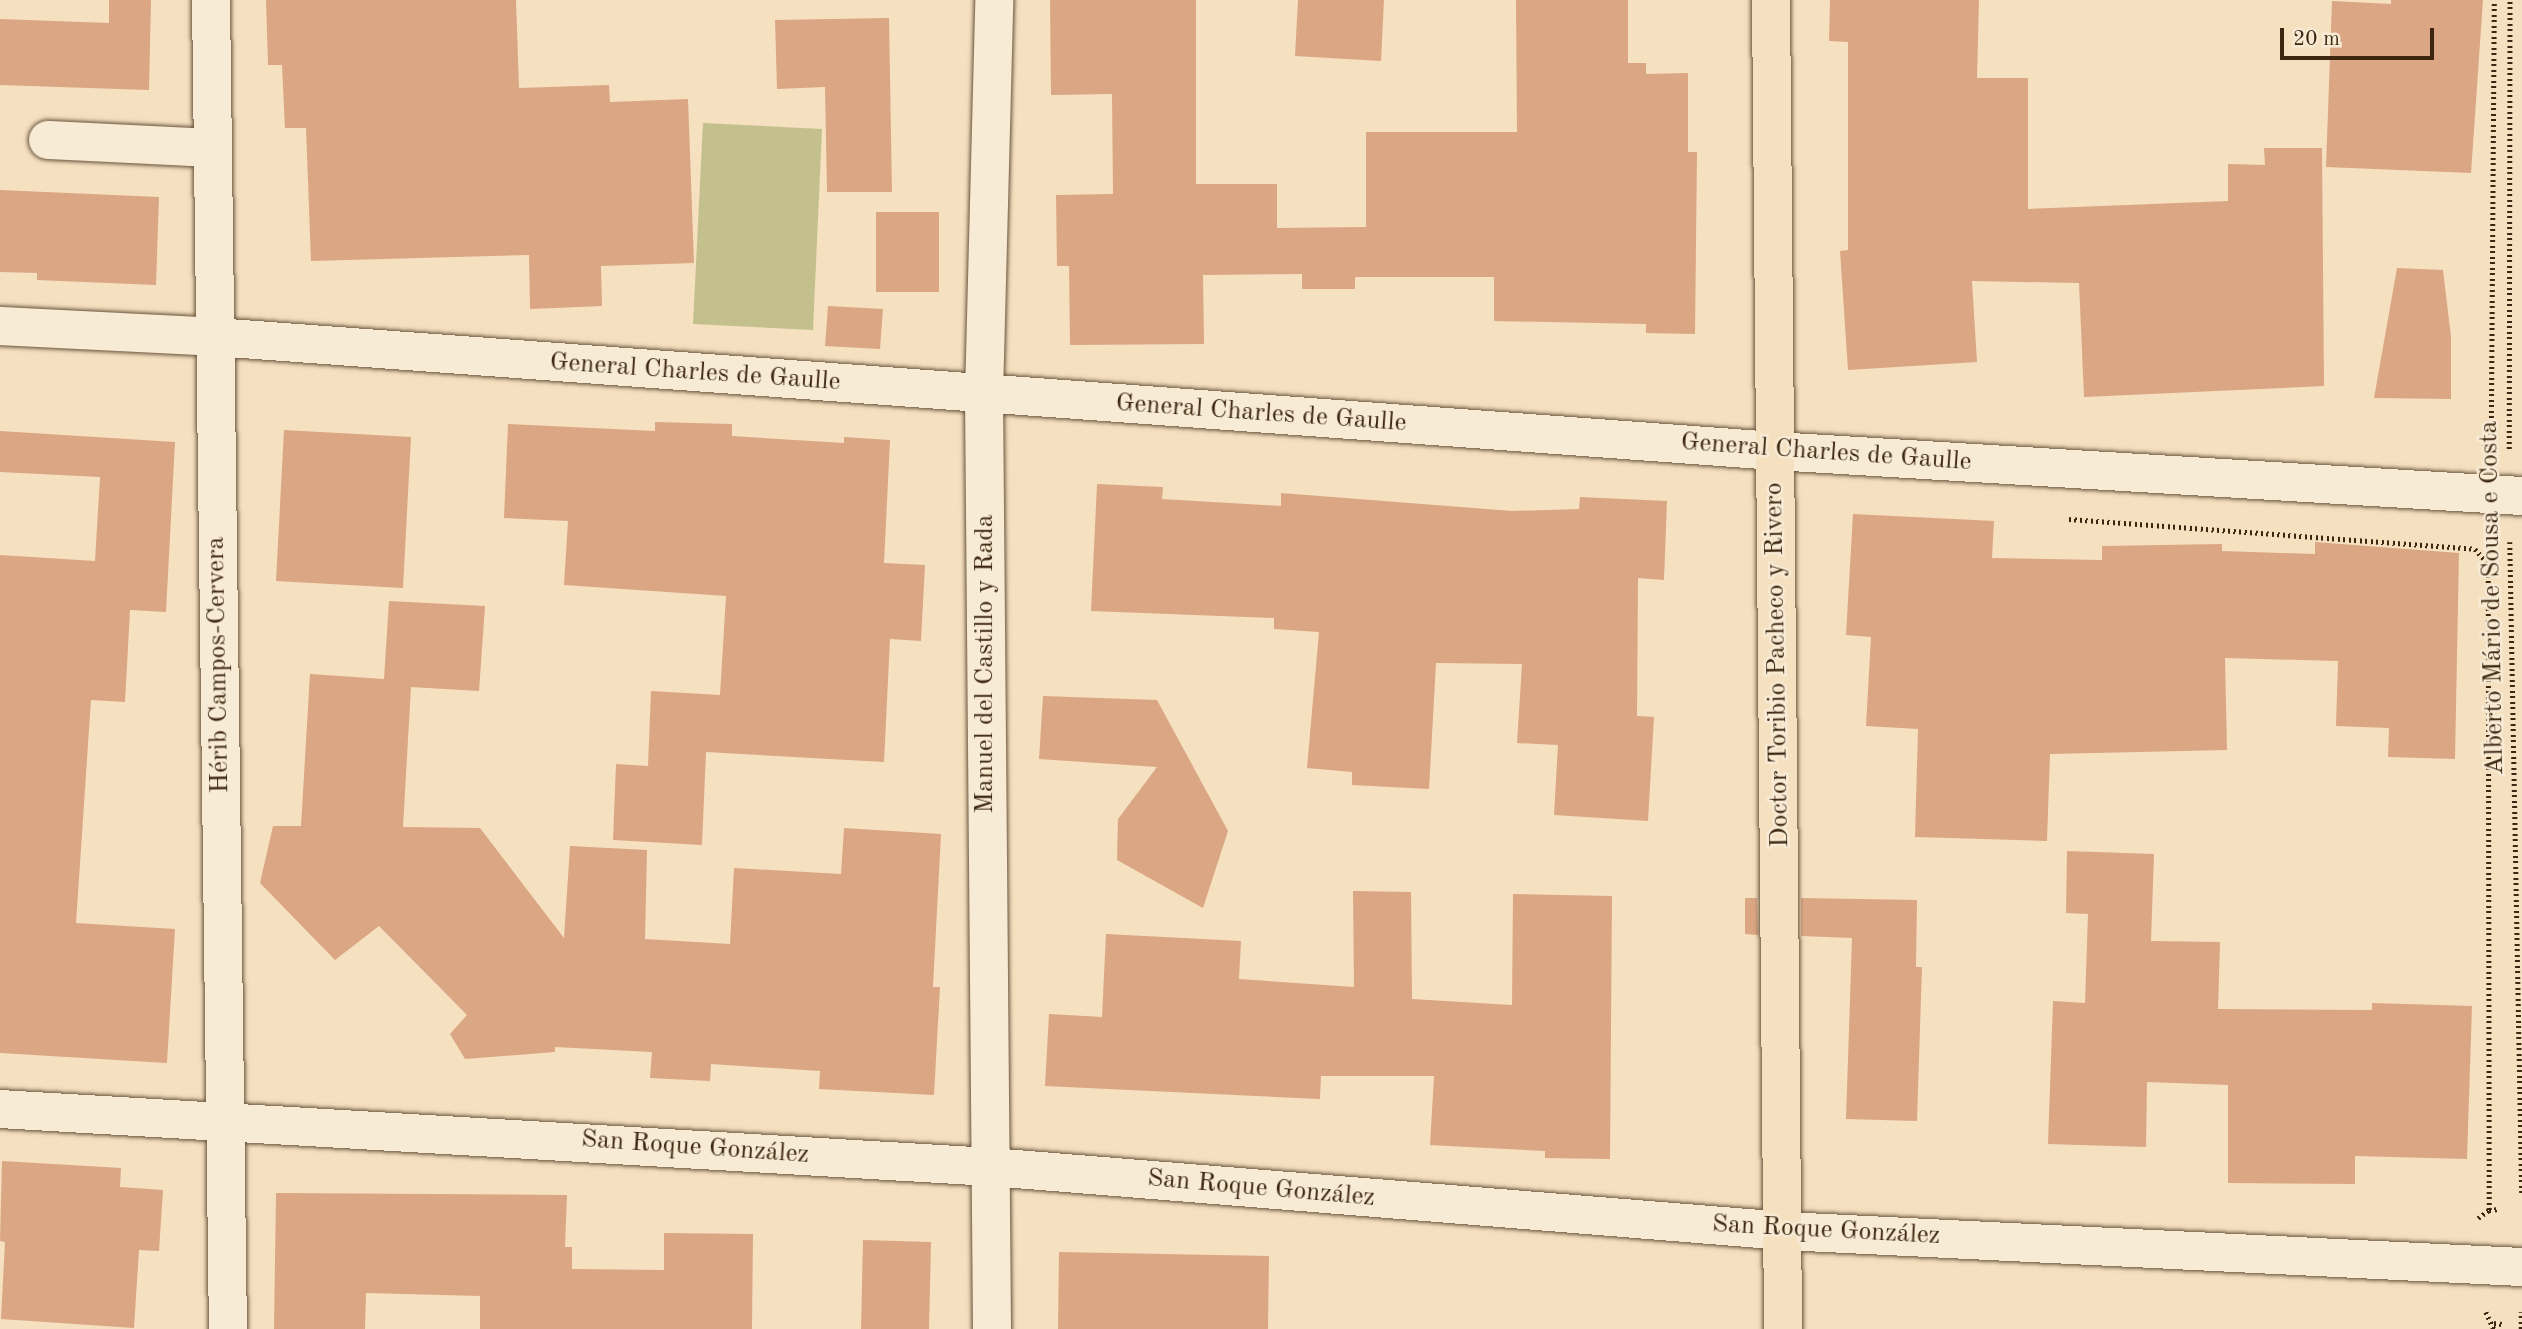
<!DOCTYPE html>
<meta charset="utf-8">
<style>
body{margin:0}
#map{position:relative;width:2522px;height:1329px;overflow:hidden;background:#f5e0c0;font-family:"Old Standard TT",serif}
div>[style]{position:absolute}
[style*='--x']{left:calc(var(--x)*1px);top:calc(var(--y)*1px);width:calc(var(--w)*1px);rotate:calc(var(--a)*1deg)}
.green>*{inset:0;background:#c4c08d}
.building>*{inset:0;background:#dba683}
.path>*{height:4.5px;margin-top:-2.25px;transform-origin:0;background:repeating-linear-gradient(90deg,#3c260f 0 2px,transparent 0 5.5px)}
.roads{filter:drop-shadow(0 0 2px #6a543b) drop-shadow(0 0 2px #6a543b)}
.minor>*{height:38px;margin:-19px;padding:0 19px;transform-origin:19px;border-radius:19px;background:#f8ebd6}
.major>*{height:38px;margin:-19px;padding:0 19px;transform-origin:19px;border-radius:19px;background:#f5e0c0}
span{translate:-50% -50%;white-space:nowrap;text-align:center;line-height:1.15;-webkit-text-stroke:5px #f8ebd6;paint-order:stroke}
.street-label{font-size:26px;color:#3c260f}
.scale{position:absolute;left:2280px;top:28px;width:154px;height:32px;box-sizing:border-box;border:4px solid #3c260f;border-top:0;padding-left:9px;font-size:21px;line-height:24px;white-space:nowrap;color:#3c260f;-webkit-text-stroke:5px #f8ebd6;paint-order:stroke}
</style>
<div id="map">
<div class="green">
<div style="clip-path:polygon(703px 123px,822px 129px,813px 330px,693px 324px)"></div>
</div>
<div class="building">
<div style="clip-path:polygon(109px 0,151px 0,149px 90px,0 85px,0 19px,109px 23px)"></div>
<div style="clip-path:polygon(266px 0,516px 0,519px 88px,609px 85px,610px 102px,688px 99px,694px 263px,601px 266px,602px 306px,530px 309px,529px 255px,311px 261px,306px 128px,285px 128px,282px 65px,268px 65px)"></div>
<div style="clip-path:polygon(1050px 0,1196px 0,1196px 184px,1277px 184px,1277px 228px,1366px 227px,1366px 132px,1517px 132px,1516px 0,1628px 0,1628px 63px,1646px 63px,1646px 74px,1688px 73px,1688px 152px,1697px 152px,1695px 334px,1646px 333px,1646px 324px,1494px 321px,1494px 277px,1355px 277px,1355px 289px,1302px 289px,1302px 274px,1203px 275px,1204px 344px,1070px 345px,1069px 266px,1057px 266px,1056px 195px,1113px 194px,1112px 94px,1051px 95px)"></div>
<div style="clip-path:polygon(1298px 0,1384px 0,1381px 61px,1295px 56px)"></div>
<div style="clip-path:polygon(1830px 0,1979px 0,1977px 78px,2028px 78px,2028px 209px,2228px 201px,2228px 164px,2265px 165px,2264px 148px,2322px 148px,2324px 386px,2084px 397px,2079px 283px,1972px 281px,1977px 362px,1848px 370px,1840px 251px,1848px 250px,1848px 42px,1829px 41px)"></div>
<div style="clip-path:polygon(2391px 0,2483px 0,2471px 173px,2326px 167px,2332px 1px,2391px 4px)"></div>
<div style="clip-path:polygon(889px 18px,892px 192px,827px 192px,825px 87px,777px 89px,775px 20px)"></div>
<div style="clip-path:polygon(0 190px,159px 197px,156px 285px,37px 280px,37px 273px,0 272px)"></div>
<div style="clip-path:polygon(876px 212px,939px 212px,939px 292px,876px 292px)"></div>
<div style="clip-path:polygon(2397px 268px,2443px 270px,2451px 337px,2451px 399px,2374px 398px)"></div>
<div style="clip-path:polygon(828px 306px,883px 309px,880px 349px,825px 346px)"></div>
<div style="clip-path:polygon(655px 422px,732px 424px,732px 436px,844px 443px,844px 437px,890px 440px,884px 563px,925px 565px,921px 641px,890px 639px,884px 762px,706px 752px,702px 845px,613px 840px,616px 764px,648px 766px,651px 691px,720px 695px,726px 596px,564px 585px,568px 521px,504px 518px,508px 424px,655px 431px)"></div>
<div style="clip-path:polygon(284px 430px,411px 437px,403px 588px,276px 581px)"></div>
<div style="clip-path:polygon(0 431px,175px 442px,166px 612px,130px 610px,125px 702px,91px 700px,76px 923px,175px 929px,167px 1063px,0 1053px,0 555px,95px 561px,100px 477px,0 472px)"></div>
<div style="clip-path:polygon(1097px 484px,1163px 487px,1162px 499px,1281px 506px,1281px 493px,1512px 511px,1579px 509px,1580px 497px,1667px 501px,1664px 580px,1638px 578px,1637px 716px,1654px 717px,1648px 821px,1554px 815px,1558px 745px,1517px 743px,1522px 664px,1436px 663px,1429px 789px,1352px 785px,1352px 772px,1307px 768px,1319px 632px,1274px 629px,1274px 618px,1091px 611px)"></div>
<div style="clip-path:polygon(1853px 514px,1994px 521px,1992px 558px,2102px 560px,2102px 546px,2222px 544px,2222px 551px,2315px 554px,2315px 542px,2459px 553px,2455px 759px,2388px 757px,2389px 728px,2336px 726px,2338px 661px,2225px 658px,2227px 750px,2050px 754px,2047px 841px,1915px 837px,1918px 729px,1866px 726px,1871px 637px,1846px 635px)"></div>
<div style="clip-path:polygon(389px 601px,485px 606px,479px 691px,411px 687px,403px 827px,480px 828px,564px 938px,570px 846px,647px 850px,645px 939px,730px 944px,734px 868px,841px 874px,844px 828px,941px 834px,933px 987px,940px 987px,934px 1095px,819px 1089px,820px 1071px,711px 1064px,710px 1081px,650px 1078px,652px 1052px,555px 1047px,555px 1052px,465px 1059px,450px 1034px,467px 1015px,379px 926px,335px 960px,260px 883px,273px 826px,301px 826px,310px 674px,384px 679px)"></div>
<div style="clip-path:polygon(1043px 696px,1157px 700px,1228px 831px,1203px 908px,1117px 860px,1118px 819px,1157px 767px,1039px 759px)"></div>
<div style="clip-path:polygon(2067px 851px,2154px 854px,2151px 941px,2220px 942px,2218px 1009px,2372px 1010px,2372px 1003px,2472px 1006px,2467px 1159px,2355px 1156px,2355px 1184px,2228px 1183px,2228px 1085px,2147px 1082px,2146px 1147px,2048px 1144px,2053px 1001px,2085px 1003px,2088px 914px,2066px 913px)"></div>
<div style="clip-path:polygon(1353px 891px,1411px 892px,1412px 999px,1512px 1005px,1513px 894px,1612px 896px,1610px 1159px,1545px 1158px,1545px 1151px,1430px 1145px,1434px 1076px,1321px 1076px,1320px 1099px,1045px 1086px,1049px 1014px,1102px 1017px,1106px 934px,1241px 941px,1239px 979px,1354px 987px)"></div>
<div style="clip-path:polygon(1745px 898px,1757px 898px,1758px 935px,1745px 934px)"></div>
<div style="clip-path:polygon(1801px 898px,1917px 900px,1916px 967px,1922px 967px,1917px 1121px,1846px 1119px,1852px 938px,1801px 936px)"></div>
<div style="clip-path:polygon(2px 1161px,121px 1168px,120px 1187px,163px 1190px,159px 1251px,139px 1250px,134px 1328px,1px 1319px,5px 1242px,0 1241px)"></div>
<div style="clip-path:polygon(276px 1193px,567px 1195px,565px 1247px,572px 1247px,572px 1269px,664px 1270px,664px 1233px,753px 1234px,752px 1329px,480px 1329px,480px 1296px,366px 1293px,365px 1329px,274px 1329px)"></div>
<div style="clip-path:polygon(863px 1240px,931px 1242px,929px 1329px,861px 1329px)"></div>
<div style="clip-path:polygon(1059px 1252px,1269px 1256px,1268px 1329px,1058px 1329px)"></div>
</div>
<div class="path">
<div style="--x:2483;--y:447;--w:11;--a:-41"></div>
<div style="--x:2491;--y:440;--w:440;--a:-89.6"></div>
<div style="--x:2509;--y:449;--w:449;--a:-89.9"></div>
<div style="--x:2069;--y:519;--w:407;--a:4.2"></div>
<div style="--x:2475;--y:549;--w:19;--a:47"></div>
<div style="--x:2488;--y:563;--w:10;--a:6"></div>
<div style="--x:2510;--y:542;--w:653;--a:88.95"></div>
<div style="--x:2489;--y:1210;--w:10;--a:-6"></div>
<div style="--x:2478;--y:1218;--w:14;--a:-36"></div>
<div style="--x:2489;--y:1210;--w:647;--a:-90.09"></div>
<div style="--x:2486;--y:1312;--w:19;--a:65"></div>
<div style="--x:2494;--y:1323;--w:8;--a:7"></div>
<div style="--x:2521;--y:1329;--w:17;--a:-90"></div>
</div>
<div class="roads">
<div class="minor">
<div style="--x:211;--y:0;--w:1329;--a:89.27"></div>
<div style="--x:48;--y:140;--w:165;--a:2.8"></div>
<div style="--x:0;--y:326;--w:215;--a:2.9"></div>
<div style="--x:215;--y:337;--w:1564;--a:4.18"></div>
<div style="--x:1775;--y:451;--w:748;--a:3.45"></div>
<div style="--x:0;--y:1109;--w:993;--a:3.35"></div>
<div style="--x:991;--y:1167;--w:797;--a:4.61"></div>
<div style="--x:1785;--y:1231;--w:738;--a:2.8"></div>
<div style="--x:992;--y:1329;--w:934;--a:-90.49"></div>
<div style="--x:984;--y:395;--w:395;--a:-88.5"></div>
</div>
<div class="major">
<div style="--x:1771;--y:0;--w:1329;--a:89.48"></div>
</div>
</div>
<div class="street-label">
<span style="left:695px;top:373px;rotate:4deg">General Charles de Gaulle</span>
<span style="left:1261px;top:414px;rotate:4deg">General Charles de Gaulle</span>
<span style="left:1826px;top:453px;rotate:4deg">General Charles de Gaulle</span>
<span style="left:2493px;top:598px;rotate:-91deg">Alberto Mário de Sousa e Costa</span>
<span style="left:986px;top:664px;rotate:-90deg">Manuel del Castillo y Rada</span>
<span style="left:219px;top:665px;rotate:-91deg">Hérib Campos-Cervera</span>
<span style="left:1778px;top:665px;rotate:-91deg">Doctor Toribio Pacheco y Rivero</span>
<span style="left:695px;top:1148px;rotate:4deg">San Roque González</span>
<span style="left:1261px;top:1189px;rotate:5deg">San Roque González</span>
<span style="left:1826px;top:1231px;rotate:3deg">San Roque González</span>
</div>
<div class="scale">20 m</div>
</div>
